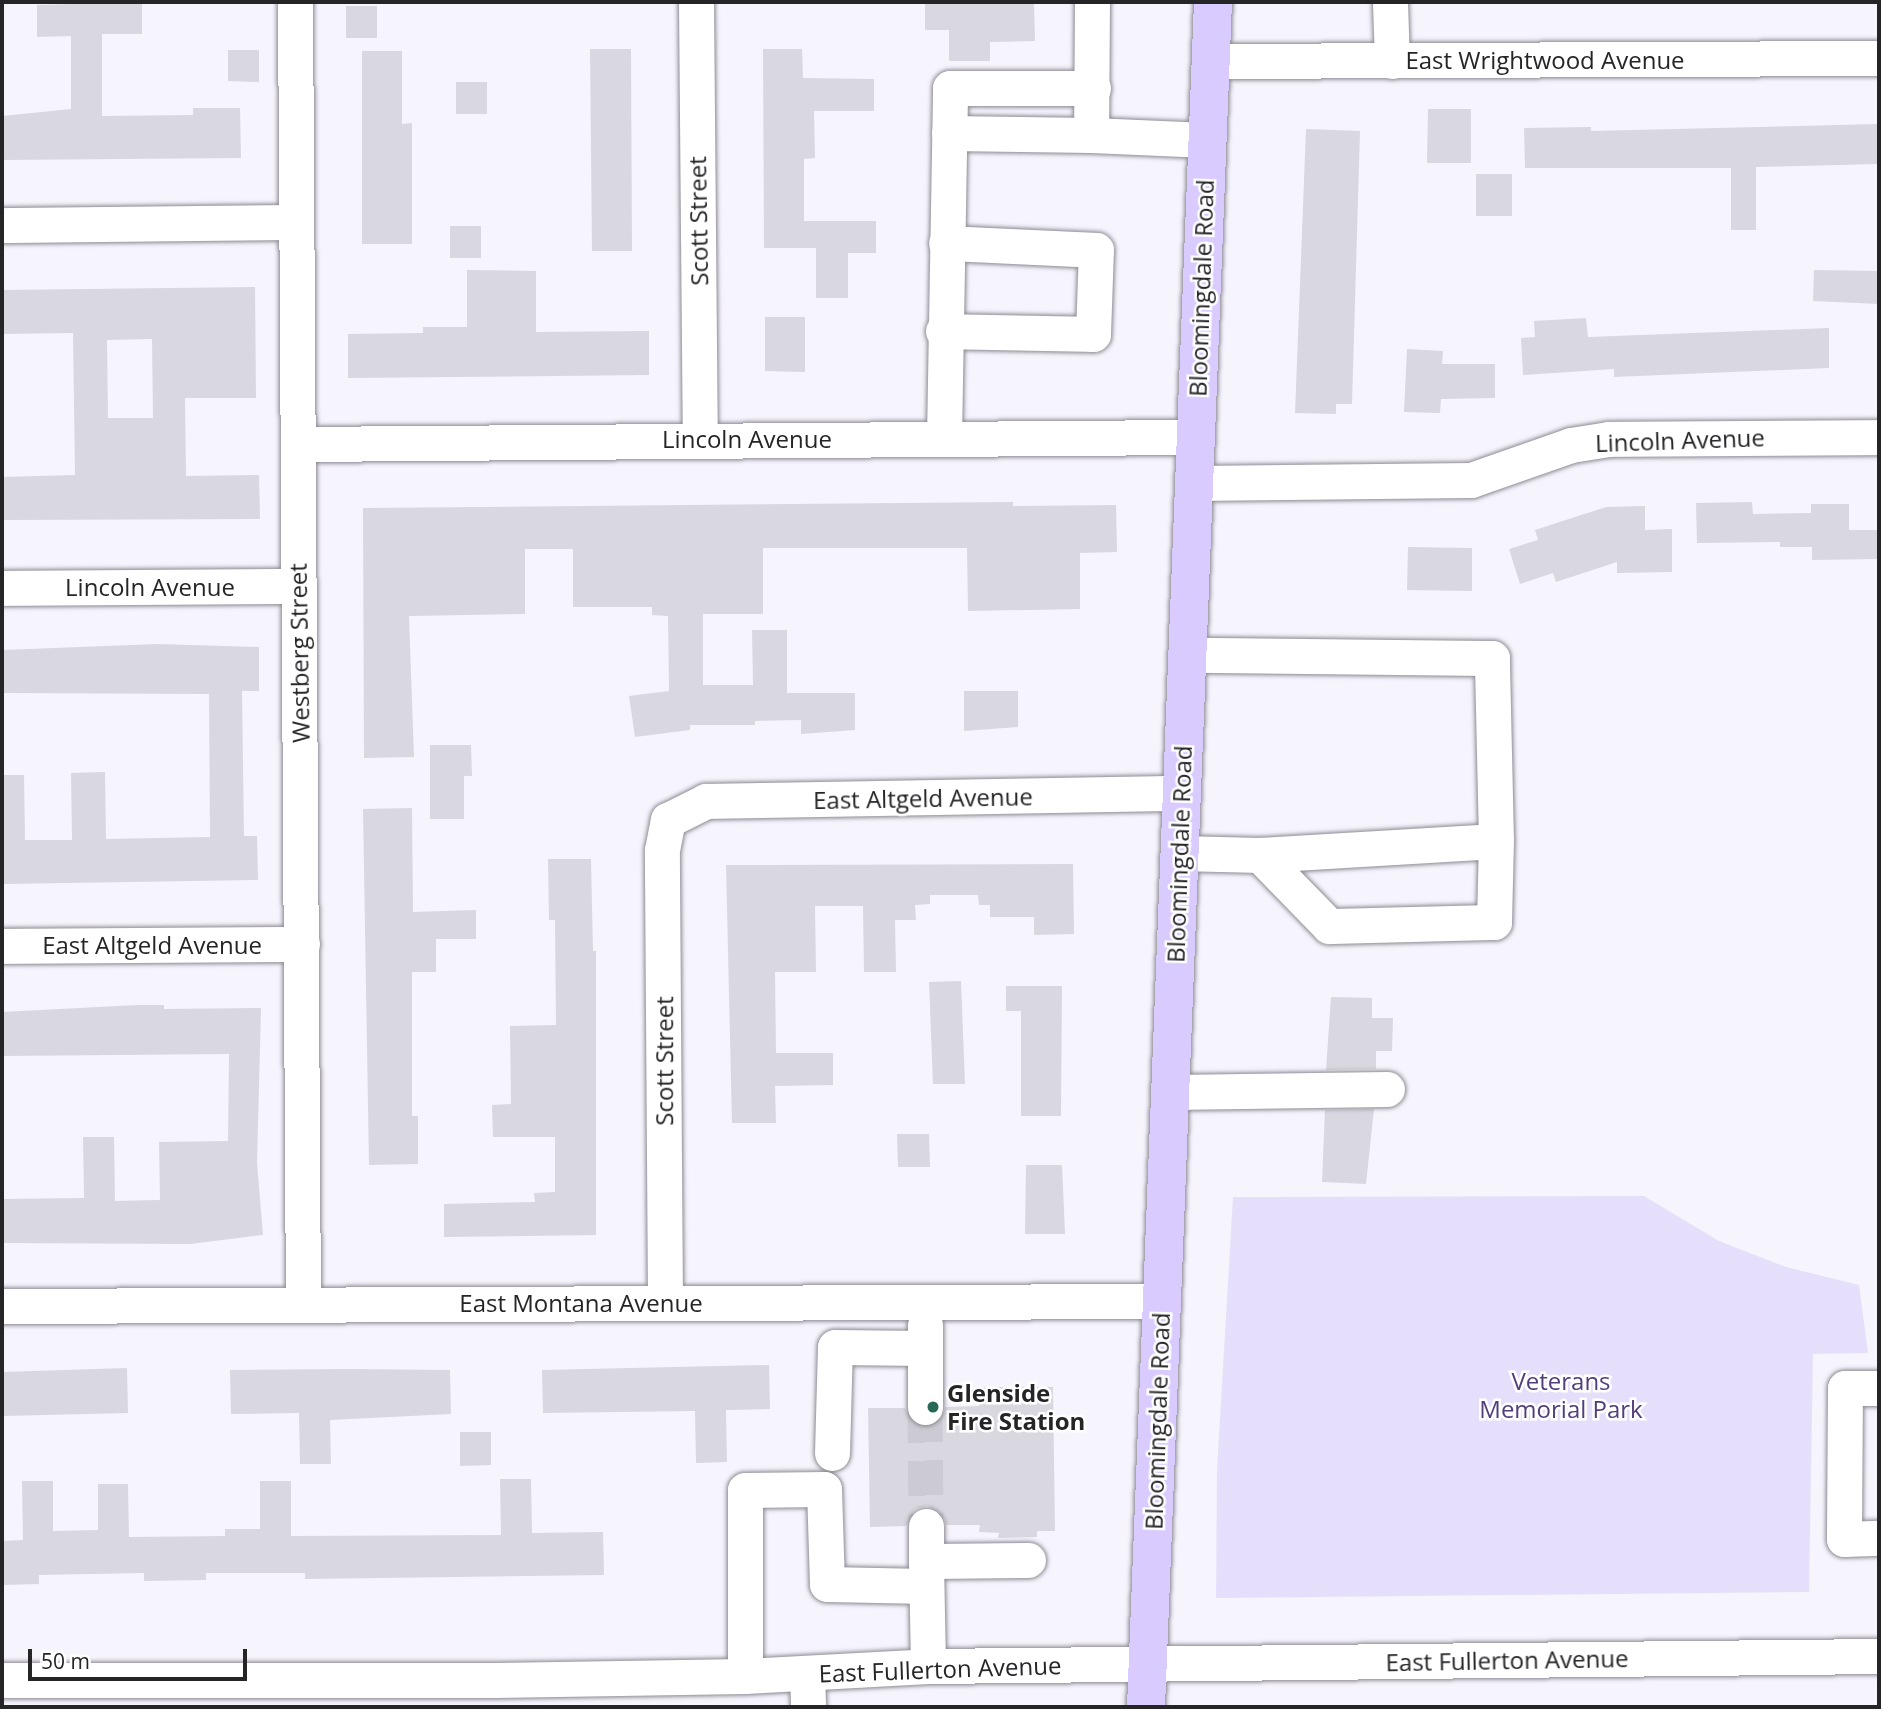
<!DOCTYPE html>
<style>
body{margin:0}
#map{position:relative;width:1881px;height:1709px;overflow:hidden;background:#f6f4fd;font-family:"Open Sans",sans-serif}
div>[style]{position:absolute}
[style*='--x']{left:calc(var(--x)*1px);top:calc(var(--y)*1px);width:calc(var(--w)*1px);rotate:calc(var(--a)*1deg)}
.green>*{inset:0;background:#e6dffb}
.building>*{inset:0;background:#d9d7e0}
.minor-tunnel>*{height:35px;margin-top:-17.5px;transform-origin:0;background:repeating-linear-gradient(90deg,#cccad2 0 35px,transparent 0 53px)}
.roads{filter:drop-shadow(0 0 2px #8d8b93) drop-shadow(0 0 2px #8d8b93)}
.minor>*{height:35px;margin:-17.5px;padding:0 17.5px;transform-origin:17.5px;border-radius:17.5px;background:#fff}
.major>*{height:38px;margin:-19px;padding:0 19px;transform-origin:19px;border-radius:19px;background:#dacbfe}
.dots>*{width:19px;height:19px;translate:-50% -50%;box-sizing:border-box;border:4px solid #fff;border-radius:50%}
span{translate:-50% -50%;white-space:nowrap;text-align:center;line-height:1.15;-webkit-text-stroke:5px #fff;paint-order:stroke}
.street-label{font-size:24px;color:#252427}
.park-label{font-size:24px;color:#523e7c}
.poi-label{font-size:24px;color:#252427;font-weight:700}
.left{translate:0 -50%;text-align:left}
.frame{position:absolute;inset:0;border:4px solid #252427;pointer-events:none}
.scale{position:absolute;left:28px;top:1649px;width:219px;height:32px;box-sizing:border-box;border:4px solid #252427;border-top:0;padding-left:9px;font-size:21px;line-height:24px;white-space:nowrap;color:#252427;-webkit-text-stroke:5px #fff;paint-order:stroke}
</style>
<div id="map">
<div class="green">
<div style="clip-path:polygon(1644px 1196px,1719px 1241px,1786px 1267px,1859px 1285px,1868px 1353px,1813px 1354px,1809px 1592px,1216px 1598px,1217px 1470px,1233px 1197px)"></div>
</div>
<div class="building">
<div style="clip-path:polygon(925px 2px,1034px 2px,1035px 41px,990px 42px,990px 61px,949px 61px,949px 30px,925px 30px)"></div>
<div style="clip-path:polygon(110px 3px,142px 3px,142px 34px,102px 34px,102px 116px,193px 115px,193px 108px,240px 108px,241px 158px,2px 160px,2px 116px,71px 109px,71px 36px,37px 37px,37px 5px)"></div>
<div style="clip-path:polygon(346px 6px,377px 6px,377px 38px,346px 38px)"></div>
<div style="clip-path:polygon(590px 49px,631px 49px,632px 251px,592px 251px)"></div>
<div style="clip-path:polygon(763px 49px,802px 49px,803px 78px,874px 79px,874px 111px,814px 111px,815px 158px,804px 159px,804px 221px,876px 221px,876px 253px,848px 253px,848px 298px,816px 298px,816px 248px,764px 248px)"></div>
<div style="clip-path:polygon(228px 50px,259px 50px,259px 82px,228px 81px)"></div>
<div style="clip-path:polygon(362px 51px,402px 51px,402px 124px,412px 123px,412px 244px,362px 244px)"></div>
<div style="clip-path:polygon(456px 82px,487px 82px,487px 114px,456px 114px)"></div>
<div style="clip-path:polygon(1428px 109px,1471px 109px,1471px 163px,1427px 163px)"></div>
<div style="clip-path:polygon(1879px 124px,1879px 164px,1756px 167px,1756px 230px,1731px 230px,1731px 168px,1525px 168px,1524px 128px,1591px 127px,1591px 131px)"></div>
<div style="clip-path:polygon(1306px 129px,1360px 131px,1352px 404px,1336px 404px,1336px 414px,1295px 413px)"></div>
<div style="clip-path:polygon(1476px 174px,1512px 174px,1512px 216px,1476px 216px)"></div>
<div style="clip-path:polygon(450px 226px,481px 226px,481px 258px,450px 258px)"></div>
<div style="clip-path:polygon(467px 270px,536px 271px,536px 332px,649px 331px,649px 375px,348px 378px,348px 334px,423px 333px,423px 327px,467px 327px)"></div>
<div style="clip-path:polygon(1814px 270px,1879px 271px,1879px 304px,1813px 301px)"></div>
<div style="clip-path:polygon(evenodd,255px 287px,256px 398px,185px 398px,186px 476px,259px 475px,260px 519px,2px 520px,2px 477px,75px 475px,73px 333px,2px 334px,2px 290px,255px 287px,152px 339px,153px 418px,108px 418px,107px 340px,152px 339px)"></div>
<div style="clip-path:polygon(765px 317px,805px 317px,805px 372px,765px 371px)"></div>
<div style="clip-path:polygon(1586px 318px,1588px 337px,1829px 328px,1829px 368px,1614px 377px,1614px 369px,1523px 375px,1521px 338px,1535px 337px,1534px 321px)"></div>
<div style="clip-path:polygon(1407px 349px,1443px 351px,1442px 364px,1495px 364px,1495px 398px,1441px 399px,1440px 413px,1404px 412px)"></div>
<div style="clip-path:polygon(1013px 502px,1013px 506px,1116px 505px,1117px 552px,1080px 553px,1080px 609px,968px 611px,967px 548px,763px 548px,763px 614px,703px 614px,703px 685px,753px 685px,752px 630px,787px 630px,787px 693px,855px 693px,855px 730px,801px 734px,801px 720px,755px 721px,755px 725px,690px 725px,690px 730px,635px 737px,629px 696px,669px 691px,668px 616px,652px 615px,652px 607px,573px 607px,573px 549px,525px 549px,525px 614px,409px 616px,414px 757px,364px 758px,363px 508px)"></div>
<div style="clip-path:polygon(1752px 502px,1753px 514px,1811px 513px,1811px 504px,1849px 504px,1849px 530px,1879px 530px,1879px 559px,1812px 560px,1812px 547px,1780px 547px,1780px 542px,1697px 543px,1696px 503px)"></div>
<div style="clip-path:polygon(1645px 506px,1645px 530px,1672px 529px,1672px 572px,1617px 573px,1617px 562px,1556px 582px,1553px 573px,1520px 584px,1509px 549px,1538px 540px,1535px 530px,1606px 507px)"></div>
<div style="clip-path:polygon(1408px 547px,1472px 548px,1472px 591px,1407px 590px)"></div>
<div style="clip-path:polygon(158px 644px,259px 647px,259px 691px,242px 691px,244px 836px,257px 836px,258px 880px,2px 884px,2px 775px,24px 775px,25px 840px,72px 840px,71px 773px,105px 772px,106px 839px,210px 837px,209px 694px,2px 693px,2px 650px)"></div>
<div style="clip-path:polygon(964px 691px,1018px 691px,1018px 727px,964px 731px)"></div>
<div style="clip-path:polygon(430px 745px,471px 745px,472px 776px,464px 776px,464px 819px,430px 819px)"></div>
<div style="clip-path:polygon(412px 808px,413px 912px,476px 910px,476px 939px,436px 939px,436px 972px,412px 972px,412px 1116px,418px 1116px,418px 1164px,369px 1165px,363px 809px)"></div>
<div style="clip-path:polygon(548px 859px,591px 859px,593px 951px,596px 951px,596px 1235px,444px 1237px,444px 1204px,535px 1202px,534px 1193px,555px 1192px,555px 1137px,493px 1137px,492px 1105px,511px 1104px,510px 1026px,556px 1025px,555px 920px,549px 920px)"></div>
<div style="clip-path:polygon(1073px 864px,1074px 934px,1034px 935px,1034px 917px,990px 917px,990px 905px,979px 905px,978px 895px,930px 895px,930px 904px,915px 905px,916px 920px,895px 920px,896px 972px,864px 972px,863px 906px,815px 906px,816px 972px,775px 972px,776px 1053px,833px 1053px,833px 1085px,775px 1086px,776px 1123px,732px 1123px,726px 865px)"></div>
<div style="clip-path:polygon(961px 981px,965px 1084px,933px 1084px,929px 982px)"></div>
<div style="clip-path:polygon(1006px 986px,1062px 986px,1061px 1116px,1021px 1116px,1021px 1011px,1006px 1011px)"></div>
<div style="clip-path:polygon(1331px 997px,1372px 998px,1372px 1018px,1393px 1018px,1392px 1051px,1376px 1051px,1376px 1069px,1326px 1070px)"></div>
<div style="clip-path:polygon(137px 1005px,164px 1005px,164px 1009px,261px 1008px,257px 1163px,263px 1235px,190px 1244px,2px 1243px,2px 1199px,84px 1198px,83px 1137px,114px 1137px,115px 1201px,160px 1200px,159px 1142px,228px 1141px,229px 1054px,2px 1056px,2px 1012px)"></div>
<div style="clip-path:polygon(1374px 1109px,1366px 1184px,1322px 1182px,1325px 1110px)"></div>
<div style="clip-path:polygon(897px 1134px,929px 1134px,930px 1167px,898px 1167px)"></div>
<div style="clip-path:polygon(1026px 1165px,1062px 1165px,1065px 1234px,1025px 1234px)"></div>
<div style="clip-path:polygon(769px 1365px,770px 1409px,726px 1410px,727px 1462px,696px 1463px,695px 1411px,543px 1413px,542px 1370px)"></div>
<div style="clip-path:polygon(127px 1368px,128px 1413px,2px 1416px,2px 1372px)"></div>
<div style="clip-path:polygon(349px 1369px,450px 1370px,451px 1414px,330px 1420px,331px 1464px,300px 1464px,299px 1413px,231px 1414px,230px 1370px)"></div>
<div style="clip-path:polygon(979px 1387px,1053px 1387px,1055px 1531px,1037px 1531px,1037px 1537px,998px 1538px,999px 1533px,979px 1532px,980px 1525px,946px 1525px,943px 1515px,927px 1506px,915px 1509px,906px 1526px,870px 1527px,868px 1408px,905px 1408px,914px 1424px,926px 1427px,942px 1418px,945px 1407px,979px 1406px)"></div>
<div style="clip-path:polygon(460px 1432px,491px 1432px,491px 1465px,460px 1466px)"></div>
<div style="clip-path:polygon(500px 1479px,531px 1479px,532px 1533px,603px 1532px,604px 1575px,305px 1579px,305px 1573px,206px 1573px,206px 1580px,144px 1581px,144px 1573px,39px 1575px,39px 1584px,2px 1585px,2px 1541px,23px 1540px,22px 1481px,53px 1481px,53px 1531px,98px 1530px,98px 1484px,128px 1484px,129px 1537px,225px 1536px,225px 1529px,260px 1529px,260px 1481px,291px 1481px,291px 1536px,501px 1535px)"></div>
</div>
<div class="minor-tunnel">
<div style="--x:925;--y:1407;--w:119;--a:89.5"></div>
</div>
<div class="roads">
<div class="minor">
<div style="--x:295;--y:2;--w:1302;--a:89.65"></div>
<div style="--x:696;--y:2;--w:437;--a:89.5"></div>
<div style="--x:1092;--y:2;--w:133;--a:90.4"></div>
<div style="--x:1091;--y:135;--w:116;--a:2.5"></div>
<div style="--x:1390;--y:2;--w:59;--a:88.1"></div>
<div style="--x:1211;--y:61;--w:668;--a:-0.26"></div>
<div style="--x:949;--y:133;--w:142;--a:0.8"></div>
<div style="--x:2;--y:225;--w:294;--a:-0.6"></div>
<div style="--x:943;--y:331;--w:150;--a:1.1"></div>
<div style="--x:1093;--y:334;--w:84;--a:-88"></div>
<div style="--x:1096;--y:250;--w:150;--a:-177.3"></div>
<div style="--x:944;--y:438;--w:350;--a:-89"></div>
<div style="--x:950;--y:88;--w:143;--a:0"></div>
<div style="--x:299;--y:444;--w:896;--a:-0.45"></div>
<div style="--x:1193;--y:483;--w:278;--a:-0.6"></div>
<div style="--x:1471;--y:480;--w:106;--a:-19.3"></div>
<div style="--x:1571;--y:445;--w:38;--a:-9"></div>
<div style="--x:1609;--y:439;--w:270;--a:-0.4"></div>
<div style="--x:2;--y:588;--w:296;--a:-0.4"></div>
<div style="--x:1179;--y:853;--w:81;--a:1.4"></div>
<div style="--x:1260;--y:855;--w:236;--a:-3.4"></div>
<div style="--x:1496;--y:841;--w:183;--a:-91.3"></div>
<div style="--x:1492;--y:658;--w:305;--a:-179.4"></div>
<div style="--x:1260;--y:855;--w:99;--a:45.8"></div>
<div style="--x:1329;--y:926;--w:165;--a:-1.4"></div>
<div style="--x:1494;--y:922;--w:81;--a:-88.6"></div>
<div style="--x:2;--y:946;--w:300;--a:-0.4"></div>
<div style="--x:1171;--y:1092;--w:216;--a:-0.8"></div>
<div style="--x:665;--y:1302;--w:452;--a:-90.4"></div>
<div style="--x:662;--y:850;--w:31;--a:-79"></div>
<div style="--x:668;--y:820;--w:42;--a:-26.6"></div>
<div style="--x:706;--y:801;--w:475;--a:-1"></div>
<div style="--x:2;--y:1306;--w:1159;--a:-0.25"></div>
<div style="--x:925;--y:1325;--w:82;--a:90"></div>
<div style="--x:1879;--y:1388;--w:34;--a:180"></div>
<div style="--x:1845;--y:1388;--w:151;--a:90.4"></div>
<div style="--x:1844;--y:1539;--w:35;--a:-2"></div>
<div style="--x:832;--y:1453;--w:106;--a:-88.4"></div>
<div style="--x:835;--y:1347;--w:90;--a:0.6"></div>
<div style="--x:926;--y:1561;--w:35;--a:-90"></div>
<div style="--x:928;--y:1666;--w:105;--a:-91.1"></div>
<div style="--x:926;--y:1561;--w:102;--a:-0.6"></div>
<div style="--x:807;--y:1674;--w:33;--a:88"></div>
<div style="--x:745;--y:1676;--w:186;--a:-90"></div>
<div style="--x:745;--y:1490;--w:79;--a:-0.7"></div>
<div style="--x:824;--y:1489;--w:95;--a:88.2"></div>
<div style="--x:827;--y:1584;--w:99;--a:1.2"></div>
<div style="--x:2;--y:1680;--w:490;--a:0"></div>
<div style="--x:492;--y:1680;--w:253;--a:-0.9"></div>
<div style="--x:745;--y:1676;--w:183;--a:-3.1"></div>
<div style="--x:928;--y:1666;--w:951;--a:-0.6"></div>
</div>
<div class="major">
<div style="--x:1146;--y:1707;--w:1706;--a:-87.75"></div>
</div>
</div>
<div class="dots">
<div style="left:933px;top:1407px;background:#276857"></div>
</div>
<div class="street-label">
<span style="left:1545px;top:60px">East Wrightwood Avenue</span>
<span style="left:698px;top:221px;rotate:-91deg">Scott Street</span>
<span style="left:1201px;top:288px;rotate:-88deg">Bloomingdale Road</span>
<span style="left:747px;top:439px">Lincoln Avenue</span>
<span style="left:1680px;top:440px;rotate:-2deg">Lincoln Avenue</span>
<span style="left:150px;top:587px">Lincoln Avenue</span>
<span style="left:299px;top:653px;rotate:-91deg">Westberg Street</span>
<span style="left:923px;top:798px;rotate:-1deg">East Altgeld Avenue</span>
<span style="left:1179px;top:854px;rotate:-88deg">Bloomingdale Road</span>
<span style="left:152px;top:945px">East Altgeld Avenue</span>
<span style="left:664px;top:1061px;rotate:-90deg">Scott Street</span>
<span style="left:581px;top:1303px">East Montana Avenue</span>
<span style="left:1157px;top:1421px;rotate:-88deg">Bloomingdale Road</span>
<span style="left:1507px;top:1660px;rotate:-1deg">East Fullerton Avenue</span>
<span style="left:940px;top:1669px;rotate:-2deg">East Fullerton Avenue</span>
</div>
<div class="park-label">
<span style="left:1561px;top:1395px">Veterans<br>Memorial Park</span>
</div>
<div class="poi-label">
<span class="left" style="left:947px;top:1407px">Glenside<br>Fire Station</span>
</div>
<div class="frame"></div>
<div class="scale">50 m</div>
</div>
